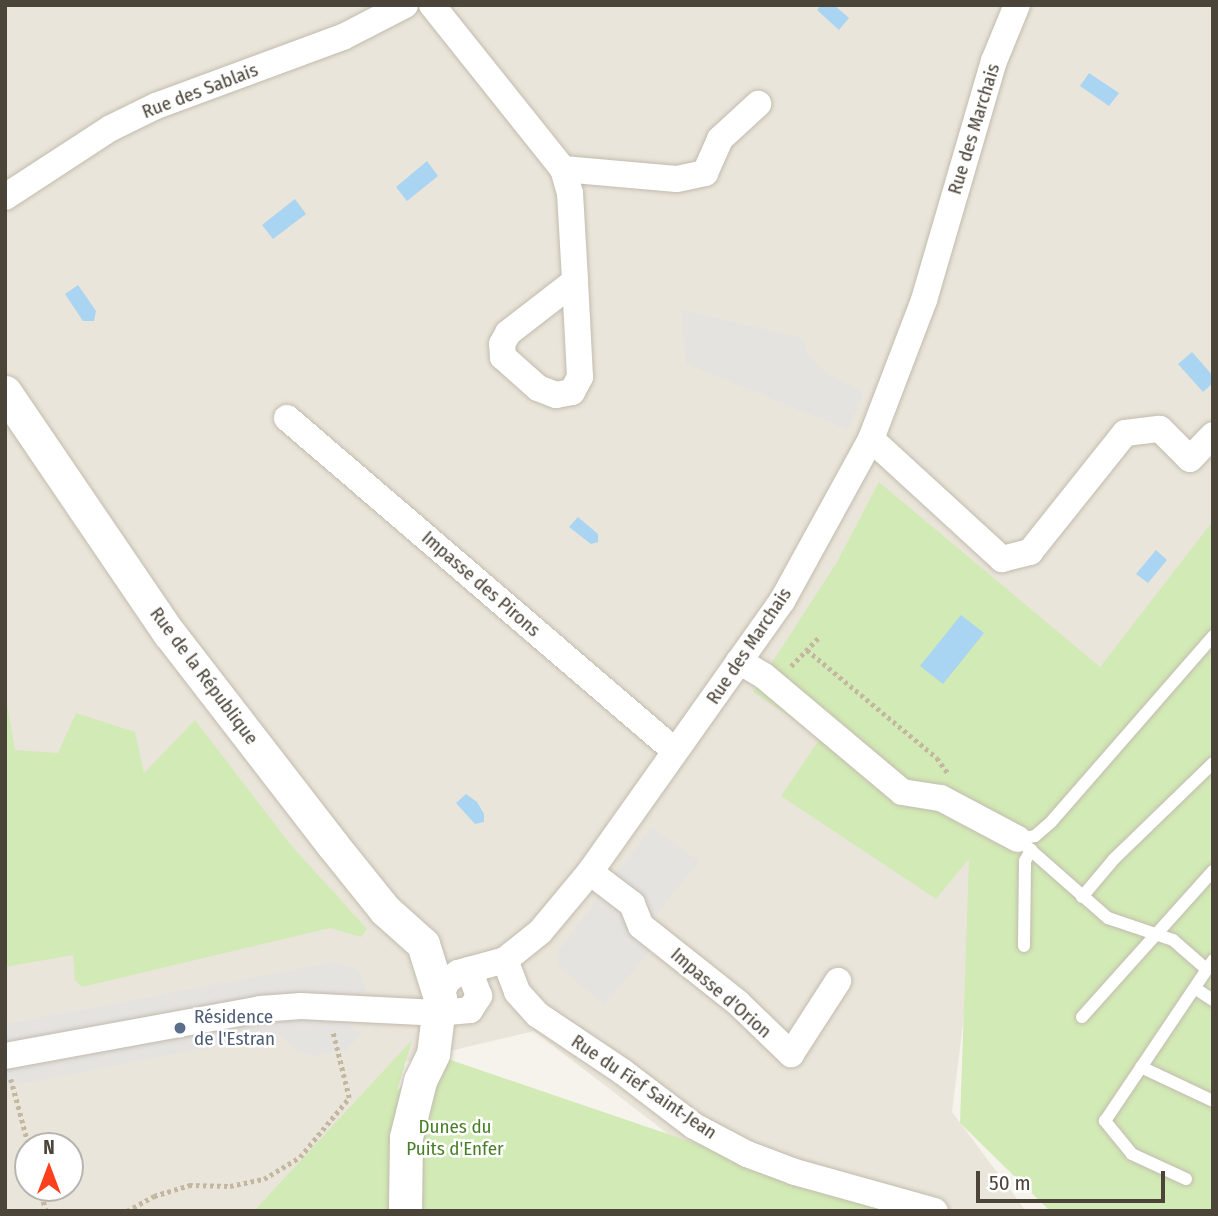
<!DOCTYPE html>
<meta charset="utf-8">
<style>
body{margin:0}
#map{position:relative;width:1218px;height:1216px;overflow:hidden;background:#f6f3ec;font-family:"Fira Sans Condensed",sans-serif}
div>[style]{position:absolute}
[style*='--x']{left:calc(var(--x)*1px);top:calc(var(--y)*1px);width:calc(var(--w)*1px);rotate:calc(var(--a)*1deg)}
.residential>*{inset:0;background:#eae5da}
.green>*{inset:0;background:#d2eab5}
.parking>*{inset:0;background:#e5e3e0}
.water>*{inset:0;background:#a9d4f2}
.path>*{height:4.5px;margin-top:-2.25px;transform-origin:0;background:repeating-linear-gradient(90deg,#c4b79f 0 3.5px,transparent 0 7px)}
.roads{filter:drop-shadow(0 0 2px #c2bbae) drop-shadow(0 0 2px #c2bbae)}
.service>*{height:12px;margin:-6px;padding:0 6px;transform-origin:6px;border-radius:6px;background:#fff}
.minor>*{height:26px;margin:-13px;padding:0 13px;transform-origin:13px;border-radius:13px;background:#fff}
.tertiary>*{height:33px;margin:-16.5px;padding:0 16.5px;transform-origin:16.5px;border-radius:16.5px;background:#fff}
.dots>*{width:19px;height:19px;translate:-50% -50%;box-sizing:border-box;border:4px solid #fff;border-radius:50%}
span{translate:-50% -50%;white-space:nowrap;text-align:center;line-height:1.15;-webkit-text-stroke:5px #fff;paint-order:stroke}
.street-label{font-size:19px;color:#4b4439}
.service-label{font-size:19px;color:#4e5e75}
.left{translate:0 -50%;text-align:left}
.park-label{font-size:19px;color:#4a7f2a}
.frame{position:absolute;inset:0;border:7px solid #4b4439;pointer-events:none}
.north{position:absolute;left:14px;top:1132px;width:70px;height:70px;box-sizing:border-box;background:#fff;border:2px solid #b7b4b0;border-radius:50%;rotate:0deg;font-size:19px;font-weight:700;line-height:28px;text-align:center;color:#4b4439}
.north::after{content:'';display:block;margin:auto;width:24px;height:32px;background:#fc3f1d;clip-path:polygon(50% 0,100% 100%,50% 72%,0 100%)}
.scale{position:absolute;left:976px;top:1171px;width:189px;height:32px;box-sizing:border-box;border:4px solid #4b4439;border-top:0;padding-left:9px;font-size:21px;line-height:24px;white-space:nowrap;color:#4b4439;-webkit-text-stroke:5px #fff;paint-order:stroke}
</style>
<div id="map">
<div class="residential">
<div style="clip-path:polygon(evenodd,5px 5px,1213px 5px,1213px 601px,984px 856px,952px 1112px,1026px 1211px,847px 1211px,711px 1167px,534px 1031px,391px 1065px,259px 1211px,5px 1211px,5px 5px,28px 1146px,70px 1146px,70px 1188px,28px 1188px,28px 1146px)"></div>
</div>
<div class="green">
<div style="clip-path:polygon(879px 482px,1100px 667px,1213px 521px,1213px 1211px,1050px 1211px,960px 1123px,969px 859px,936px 899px,781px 796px,821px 737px,753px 692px,837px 562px)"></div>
<div style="clip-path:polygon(5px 692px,15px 750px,58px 753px,76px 713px,135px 732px,144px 773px,195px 720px,290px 844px,367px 929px,361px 937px,330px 928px,82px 987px,75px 980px,73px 955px,5px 967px)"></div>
<div style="clip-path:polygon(412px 1040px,397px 1091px,433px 1054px,870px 1203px,903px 1211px,254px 1211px)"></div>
</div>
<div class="parking">
<div style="clip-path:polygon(681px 309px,802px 338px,808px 353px,826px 373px,864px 392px,848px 430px,686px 364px)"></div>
<div style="clip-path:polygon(651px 827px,699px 861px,651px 921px,656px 944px,604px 1005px,558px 966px,558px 951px)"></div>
<div style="clip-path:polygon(333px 962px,357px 969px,367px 991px,352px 996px,346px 1023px,361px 1033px,347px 1050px,317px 1056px,299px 1053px,280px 1034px,5px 1087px,5px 1024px)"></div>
</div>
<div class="water">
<div style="clip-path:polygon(821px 5px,834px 5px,849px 18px,839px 30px,817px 10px)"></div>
<div style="clip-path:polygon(1089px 73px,1119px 93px,1109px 106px,1080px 86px)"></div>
<div style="clip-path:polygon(427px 161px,438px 176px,407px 201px,396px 187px)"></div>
<div style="clip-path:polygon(295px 199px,306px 214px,273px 239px,262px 225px)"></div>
<div style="clip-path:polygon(78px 285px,96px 311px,94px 321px,83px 321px,65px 294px)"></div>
<div style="clip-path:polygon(1192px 352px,1213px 376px,1213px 383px,1203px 392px,1178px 364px)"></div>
<div style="clip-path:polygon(578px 517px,598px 534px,598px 542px,591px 544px,569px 527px)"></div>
<div style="clip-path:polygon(1156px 550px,1167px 560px,1148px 583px,1136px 574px)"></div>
<div style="clip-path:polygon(961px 615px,984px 633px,943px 684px,920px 666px)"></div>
<div style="clip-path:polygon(466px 794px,477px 802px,484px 814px,484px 822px,475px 824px,456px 803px)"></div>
</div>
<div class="path">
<div style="--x:807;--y:650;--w:169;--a:39.7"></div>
<div style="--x:937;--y:758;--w:19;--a:54"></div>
<div style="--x:791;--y:666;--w:40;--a:-46"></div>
<div style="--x:11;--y:1079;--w:69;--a:75"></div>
<div style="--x:40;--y:1188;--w:24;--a:75"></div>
<div style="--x:127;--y:1211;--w:31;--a:-29"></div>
<div style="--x:154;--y:1196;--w:37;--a:-17"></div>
<div style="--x:189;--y:1185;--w:41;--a:1.4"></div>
<div style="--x:230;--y:1186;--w:35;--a:-12"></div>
<div style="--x:264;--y:1179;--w:42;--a:-31.4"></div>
<div style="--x:300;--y:1157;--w:77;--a:-50.3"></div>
<div style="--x:349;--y:1098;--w:67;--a:-103.8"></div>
</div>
<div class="roads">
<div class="service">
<div style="--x:1018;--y:839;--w:17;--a:-10"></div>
<div style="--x:1035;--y:836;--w:21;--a:-41"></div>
<div style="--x:1051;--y:822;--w:247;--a:-48.9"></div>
<div style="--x:1018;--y:839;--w:120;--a:41.3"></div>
<div style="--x:1108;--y:918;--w:69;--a:18.7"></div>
<div style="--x:1173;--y:940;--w:43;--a:41.2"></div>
<div style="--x:1082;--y:897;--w:50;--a:-49.9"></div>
<div style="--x:1114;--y:859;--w:138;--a:-44.1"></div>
<div style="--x:1024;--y:946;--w:85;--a:-89.3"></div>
<div style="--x:1025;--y:861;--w:13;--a:-61"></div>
<div style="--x:1196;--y:989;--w:20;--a:33"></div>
<div style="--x:1082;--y:1017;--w:196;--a:-48.1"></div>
<div style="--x:1141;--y:1067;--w:80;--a:25.3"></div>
<div style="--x:1186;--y:1179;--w:60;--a:-155.2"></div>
<div style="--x:1132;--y:1154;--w:43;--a:-129.3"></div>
<div style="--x:1105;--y:1121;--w:194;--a:-56.1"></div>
</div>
<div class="minor">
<div style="--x:432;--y:5;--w:210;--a:51.4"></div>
<div style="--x:563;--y:169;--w:25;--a:74"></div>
<div style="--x:570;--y:193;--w:88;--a:86.7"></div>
<div style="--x:575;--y:281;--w:96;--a:87"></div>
<div style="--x:580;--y:377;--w:17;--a:118"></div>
<div style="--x:572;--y:392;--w:16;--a:169"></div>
<div style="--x:556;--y:395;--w:19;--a:-159"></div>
<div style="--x:538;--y:388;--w:47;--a:-138.5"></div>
<div style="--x:503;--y:357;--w:13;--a:-94"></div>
<div style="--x:502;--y:344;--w:13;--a:-61"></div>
<div style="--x:508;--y:333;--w:85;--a:-37.8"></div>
<div style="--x:563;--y:169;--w:114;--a:5"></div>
<div style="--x:677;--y:179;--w:29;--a:-12"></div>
<div style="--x:705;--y:173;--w:37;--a:-66"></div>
<div style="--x:720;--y:139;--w:52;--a:-42.6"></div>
<div style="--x:5;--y:197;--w:126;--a:-33.1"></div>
<div style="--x:111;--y:128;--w:50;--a:-26.1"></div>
<div style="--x:156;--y:106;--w:199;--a:-20.3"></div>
<div style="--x:343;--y:37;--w:70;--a:-27.3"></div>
<div style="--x:287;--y:418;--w:511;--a:40.64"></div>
<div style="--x:871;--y:439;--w:178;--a:42.5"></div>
<div style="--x:1002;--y:559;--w:29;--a:-14"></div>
<div style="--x:1030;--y:552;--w:152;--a:-51.4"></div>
<div style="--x:1125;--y:433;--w:35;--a:-7"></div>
<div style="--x:1160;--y:429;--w:42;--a:45"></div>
<div style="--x:1190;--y:459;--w:33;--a:-46"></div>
<div style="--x:739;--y:661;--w:29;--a:31"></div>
<div style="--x:764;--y:676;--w:180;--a:40"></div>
<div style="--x:902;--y:792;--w:39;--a:9"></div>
<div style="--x:941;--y:798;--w:87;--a:28"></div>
<div style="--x:590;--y:872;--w:53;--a:37.3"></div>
<div style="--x:632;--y:904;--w:24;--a:68"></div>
<div style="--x:641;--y:926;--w:124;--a:38.4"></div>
<div style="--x:738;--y:1003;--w:74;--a:43.9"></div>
<div style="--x:791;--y:1054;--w:87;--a:-57.2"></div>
<div style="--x:505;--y:960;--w:34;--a:69"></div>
<div style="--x:517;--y:992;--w:31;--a:48"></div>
<div style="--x:538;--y:1015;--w:102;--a:33.8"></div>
<div style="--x:623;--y:1072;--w:89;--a:37.3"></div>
<div style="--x:694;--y:1126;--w:60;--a:27.8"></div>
<div style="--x:747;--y:1154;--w:51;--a:20.6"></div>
<div style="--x:795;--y:1172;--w:145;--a:15.6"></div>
<div style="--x:440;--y:998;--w:18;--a:-68"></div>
<div style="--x:447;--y:981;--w:14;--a:-36"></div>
<div style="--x:458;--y:973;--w:49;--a:-15.5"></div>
<div style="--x:505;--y:960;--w:45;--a:-38.7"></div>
<div style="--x:540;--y:932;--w:78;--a:-50.2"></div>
<div style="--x:590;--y:872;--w:332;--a:-54.7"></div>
<div style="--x:782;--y:601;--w:185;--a:-61.2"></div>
<div style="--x:871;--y:439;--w:149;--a:-69.1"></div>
<div style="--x:924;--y:300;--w:249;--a:-73.7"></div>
<div style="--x:994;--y:61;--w:61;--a:-67.7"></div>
<div style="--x:5;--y:1056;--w:259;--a:-10.4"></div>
<div style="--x:260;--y:1009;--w:41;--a:-4.2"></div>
<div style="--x:301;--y:1006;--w:136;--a:2.9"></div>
<div style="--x:437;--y:1013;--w:33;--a:-5"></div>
<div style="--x:470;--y:1010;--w:17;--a:-57"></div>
<div style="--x:479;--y:996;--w:28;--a:-111"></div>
</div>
<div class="tertiary">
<div style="--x:5;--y:392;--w:292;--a:55.8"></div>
<div style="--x:169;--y:633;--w:267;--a:52.3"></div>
<div style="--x:332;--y:844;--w:85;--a:51.2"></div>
<div style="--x:385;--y:910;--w:51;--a:41.8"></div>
<div style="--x:423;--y:944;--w:57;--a:72.5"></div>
<div style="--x:440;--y:998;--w:56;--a:97.1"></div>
<div style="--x:433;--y:1054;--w:30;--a:116"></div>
<div style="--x:420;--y:1081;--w:58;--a:104"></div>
<div style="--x:406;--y:1137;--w:74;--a:90.8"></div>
</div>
</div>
<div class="dots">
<div style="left:180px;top:1028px;background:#5c6f8a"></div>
</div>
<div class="street-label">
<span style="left:200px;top:91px;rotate:-21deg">Rue des Sablais</span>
<span style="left:974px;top:129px;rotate:-73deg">Rue des Marchais</span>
<span style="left:481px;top:584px;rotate:41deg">Impasse des Pirons</span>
<span style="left:749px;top:646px;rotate:-56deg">Rue des Marchais</span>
<span style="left:204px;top:676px;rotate:53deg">Rue de la République</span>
<span style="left:721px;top:993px;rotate:41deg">Impasse d'Orion</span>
<span style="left:644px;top:1087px;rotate:34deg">Rue du Fief Saint-Jean</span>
</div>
<div class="service-label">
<span class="left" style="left:194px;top:1028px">Résidence<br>de l'Estran</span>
</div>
<div class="park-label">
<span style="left:455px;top:1138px">Dunes du<br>Puits d'Enfer</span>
</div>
<div class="frame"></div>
<div class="north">N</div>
<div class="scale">50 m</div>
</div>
